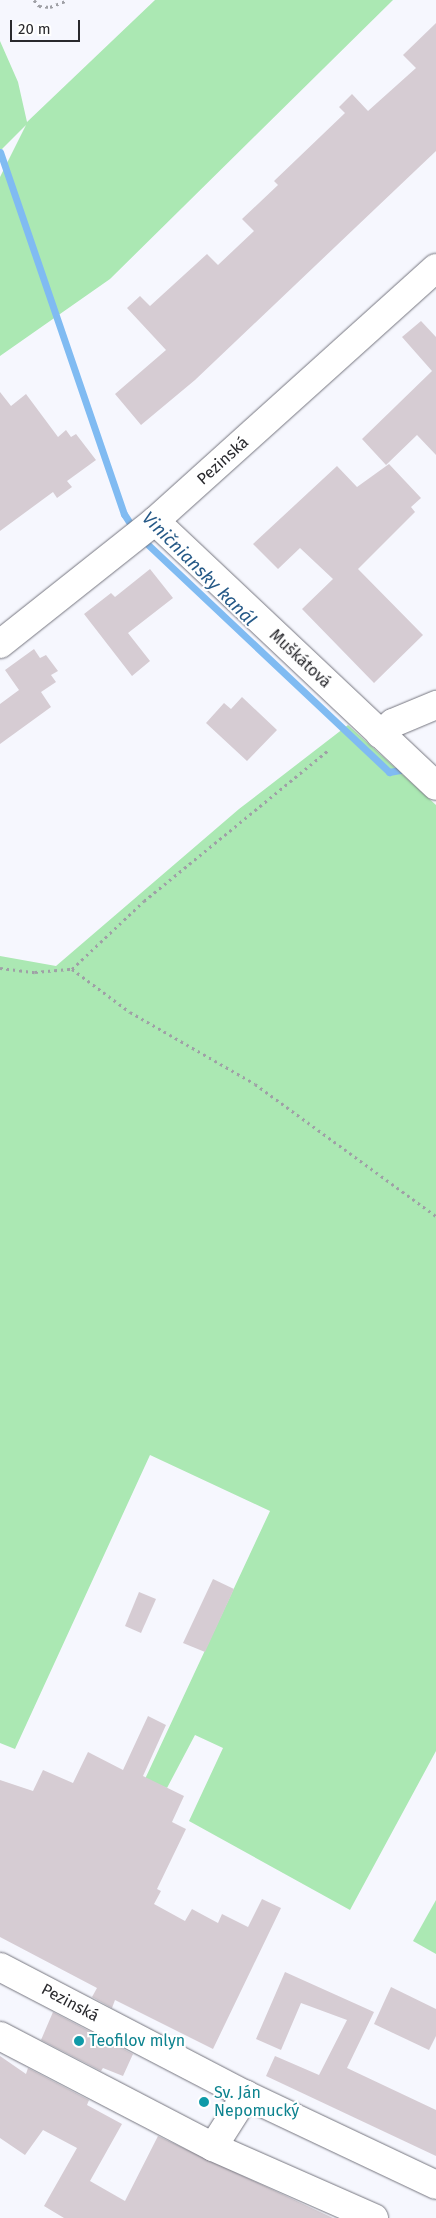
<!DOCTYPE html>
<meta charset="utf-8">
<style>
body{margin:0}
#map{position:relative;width:436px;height:2218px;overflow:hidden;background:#f6f7fe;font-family:"Fira Sans",sans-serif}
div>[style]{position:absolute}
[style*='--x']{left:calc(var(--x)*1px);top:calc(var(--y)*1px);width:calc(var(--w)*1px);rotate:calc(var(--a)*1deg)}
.green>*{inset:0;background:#abe8b3}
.stream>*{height:7px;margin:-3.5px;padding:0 3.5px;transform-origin:3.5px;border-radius:3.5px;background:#80bbf2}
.building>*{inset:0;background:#d6ccd3}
.path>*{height:3px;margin-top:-1.5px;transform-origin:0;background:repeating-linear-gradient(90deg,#9fa0a6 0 2.5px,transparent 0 6.5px)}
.roads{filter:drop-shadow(0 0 1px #75757f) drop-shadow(0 0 1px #75757f)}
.minor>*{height:28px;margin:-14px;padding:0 14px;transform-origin:14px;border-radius:14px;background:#fff}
.major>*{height:28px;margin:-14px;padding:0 14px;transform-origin:14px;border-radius:14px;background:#fff}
.dots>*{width:14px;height:14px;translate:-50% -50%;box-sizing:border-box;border:2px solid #fff;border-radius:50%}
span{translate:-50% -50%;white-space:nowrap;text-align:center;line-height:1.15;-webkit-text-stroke:4px #fff;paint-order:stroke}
.street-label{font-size:16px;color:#29292d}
.culture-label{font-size:16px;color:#0d838f}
.left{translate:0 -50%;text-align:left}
.water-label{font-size:18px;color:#255987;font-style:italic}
.scale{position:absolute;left:10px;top:20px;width:70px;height:22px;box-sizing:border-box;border:2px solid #29292d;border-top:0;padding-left:6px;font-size:15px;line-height:18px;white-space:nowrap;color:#29292d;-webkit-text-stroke:4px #fff;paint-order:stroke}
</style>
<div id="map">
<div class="green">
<div style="clip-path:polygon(155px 0,393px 0,110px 279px,0 356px,0 177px,26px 125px,0 151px,0 41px,18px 82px,27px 122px)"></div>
<div style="clip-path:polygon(348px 725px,436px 805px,436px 1751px,350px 1910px,189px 1821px,223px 1748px,195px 1735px,167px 1788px,145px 1779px,270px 1511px,150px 1455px,15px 1749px,0 1743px,0 956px,56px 966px,239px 809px)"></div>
<div style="clip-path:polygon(436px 1900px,436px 1954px,413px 1941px)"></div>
</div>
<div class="stream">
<div style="--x:0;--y:152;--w:383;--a:71.1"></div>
<div style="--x:124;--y:514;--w:20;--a:57"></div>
<div style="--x:142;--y:539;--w:340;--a:43.3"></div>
<div style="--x:389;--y:772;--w:17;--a:-10"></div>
</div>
<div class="building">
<div style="clip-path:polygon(436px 23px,436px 151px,195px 380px,141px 425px,115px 394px,166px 350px,127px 308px,140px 296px,150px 306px,207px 254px,218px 265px,254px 231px,242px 219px,278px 185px,274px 181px,345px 113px,339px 107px,352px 94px,368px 111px,416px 68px,403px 55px)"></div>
<div style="clip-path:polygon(421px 321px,436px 337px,436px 455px,417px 435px,386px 465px,362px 439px,432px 371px,402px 337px)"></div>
<div style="clip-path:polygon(0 392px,11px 406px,26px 394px,58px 437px,66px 430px,71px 437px,76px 434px,96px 460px,67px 481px,72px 487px,57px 498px,53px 492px,0 531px)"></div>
<div style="clip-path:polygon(389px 464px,421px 498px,411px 507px,415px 512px,358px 569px,423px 635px,374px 683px,302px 609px,333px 579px,300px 548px,278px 569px,253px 544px,337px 466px,357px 487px)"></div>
<div style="clip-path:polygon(150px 569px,173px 598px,128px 633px,150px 661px,132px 676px,84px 614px,111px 593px,115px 597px)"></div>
<div style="clip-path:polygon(34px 649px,40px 658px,46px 655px,58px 671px,51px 675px,56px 682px,41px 692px,51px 707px,0 744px,0 704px,19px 690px,5px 670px)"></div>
<div style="clip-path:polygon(242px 697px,277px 730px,247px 761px,206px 723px,224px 703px,231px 709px)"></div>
<div style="clip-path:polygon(213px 1579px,234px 1589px,205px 1652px,183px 1643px)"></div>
<div style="clip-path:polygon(139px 1592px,156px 1599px,141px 1633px,125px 1626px)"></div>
<div style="clip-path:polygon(148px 1716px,166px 1725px,143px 1776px,184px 1796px,172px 1822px,186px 1829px,157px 1889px,161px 1891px,154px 1904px,185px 1921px,192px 1909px,218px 1923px,222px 1914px,248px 1927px,262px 1899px,281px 1908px,213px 2049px,115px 2000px,112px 2008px,92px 1997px,97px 1988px,0 1937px,0 1780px,33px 1791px,43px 1770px,73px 1783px,88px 1752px,123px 1770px)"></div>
<div style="clip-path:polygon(285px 1972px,374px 2012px,347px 2068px,436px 2110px,436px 2156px,266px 2076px,275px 2056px,319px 2075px,347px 2020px,301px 2003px,281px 2050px,256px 2039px)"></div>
<div style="clip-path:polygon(391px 1987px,436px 2009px,436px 2036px,429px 2050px,374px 2024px)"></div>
<div style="clip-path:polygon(53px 2012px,133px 2054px,123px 2076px,103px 2068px,101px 2071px,41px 2040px)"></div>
<div style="clip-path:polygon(0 2056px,26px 2074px,28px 2068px,89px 2100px,87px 2105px,122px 2124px,90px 2181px,125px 2201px,158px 2136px,333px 2218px,64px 2218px,44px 2206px,77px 2148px,43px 2130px,25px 2155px,0 2138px)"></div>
</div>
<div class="path">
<div style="--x:34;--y:0;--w:8;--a:50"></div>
<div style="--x:39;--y:6;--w:11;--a:5"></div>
<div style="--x:50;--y:7;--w:19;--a:-21"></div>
<div style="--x:0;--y:968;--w:35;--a:7"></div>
<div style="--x:35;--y:972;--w:37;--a:-5"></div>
<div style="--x:72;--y:969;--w:99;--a:-43.4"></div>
<div style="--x:144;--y:901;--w:240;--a:-39.3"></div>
<div style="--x:72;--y:969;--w:72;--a:36.6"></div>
<div style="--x:130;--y:1012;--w:144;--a:29.9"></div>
<div style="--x:255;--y:1084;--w:224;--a:36.1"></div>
</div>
<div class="roads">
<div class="minor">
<div style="--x:155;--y:521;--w:386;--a:43.3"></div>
<div style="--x:380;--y:734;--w:17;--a:-40"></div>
<div style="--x:393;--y:723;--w:47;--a:-22.7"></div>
<div style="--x:0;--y:1967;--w:277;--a:27.5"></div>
<div style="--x:246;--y:2095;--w:210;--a:25.3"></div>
<div style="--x:0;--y:2036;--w:240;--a:27.5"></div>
<div style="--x:213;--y:2147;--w:176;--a:23.8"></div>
<div style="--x:213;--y:2147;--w:62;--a:-57.6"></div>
</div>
<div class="major">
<div style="--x:0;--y:644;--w:198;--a:-38.4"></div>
<div style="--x:155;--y:521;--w:378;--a:-42"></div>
</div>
</div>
<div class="dots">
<div style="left:79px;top:2041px;background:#0f9aa8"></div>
<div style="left:204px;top:2102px;background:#0f9aa8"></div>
</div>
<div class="street-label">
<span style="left:223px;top:461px;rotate:-42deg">Pezinská</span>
<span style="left:300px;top:659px;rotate:43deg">Muškátová</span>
<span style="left:70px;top:2003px;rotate:28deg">Pezinská</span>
</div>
<div class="culture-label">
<span class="left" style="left:89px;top:2041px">Teofilov mlyn</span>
<span class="left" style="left:214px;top:2102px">Sv. Ján<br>Nepomucký</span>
</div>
<div class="water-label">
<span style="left:199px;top:569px;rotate:45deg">Viničniansky kanál</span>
</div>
<div class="scale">20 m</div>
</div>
